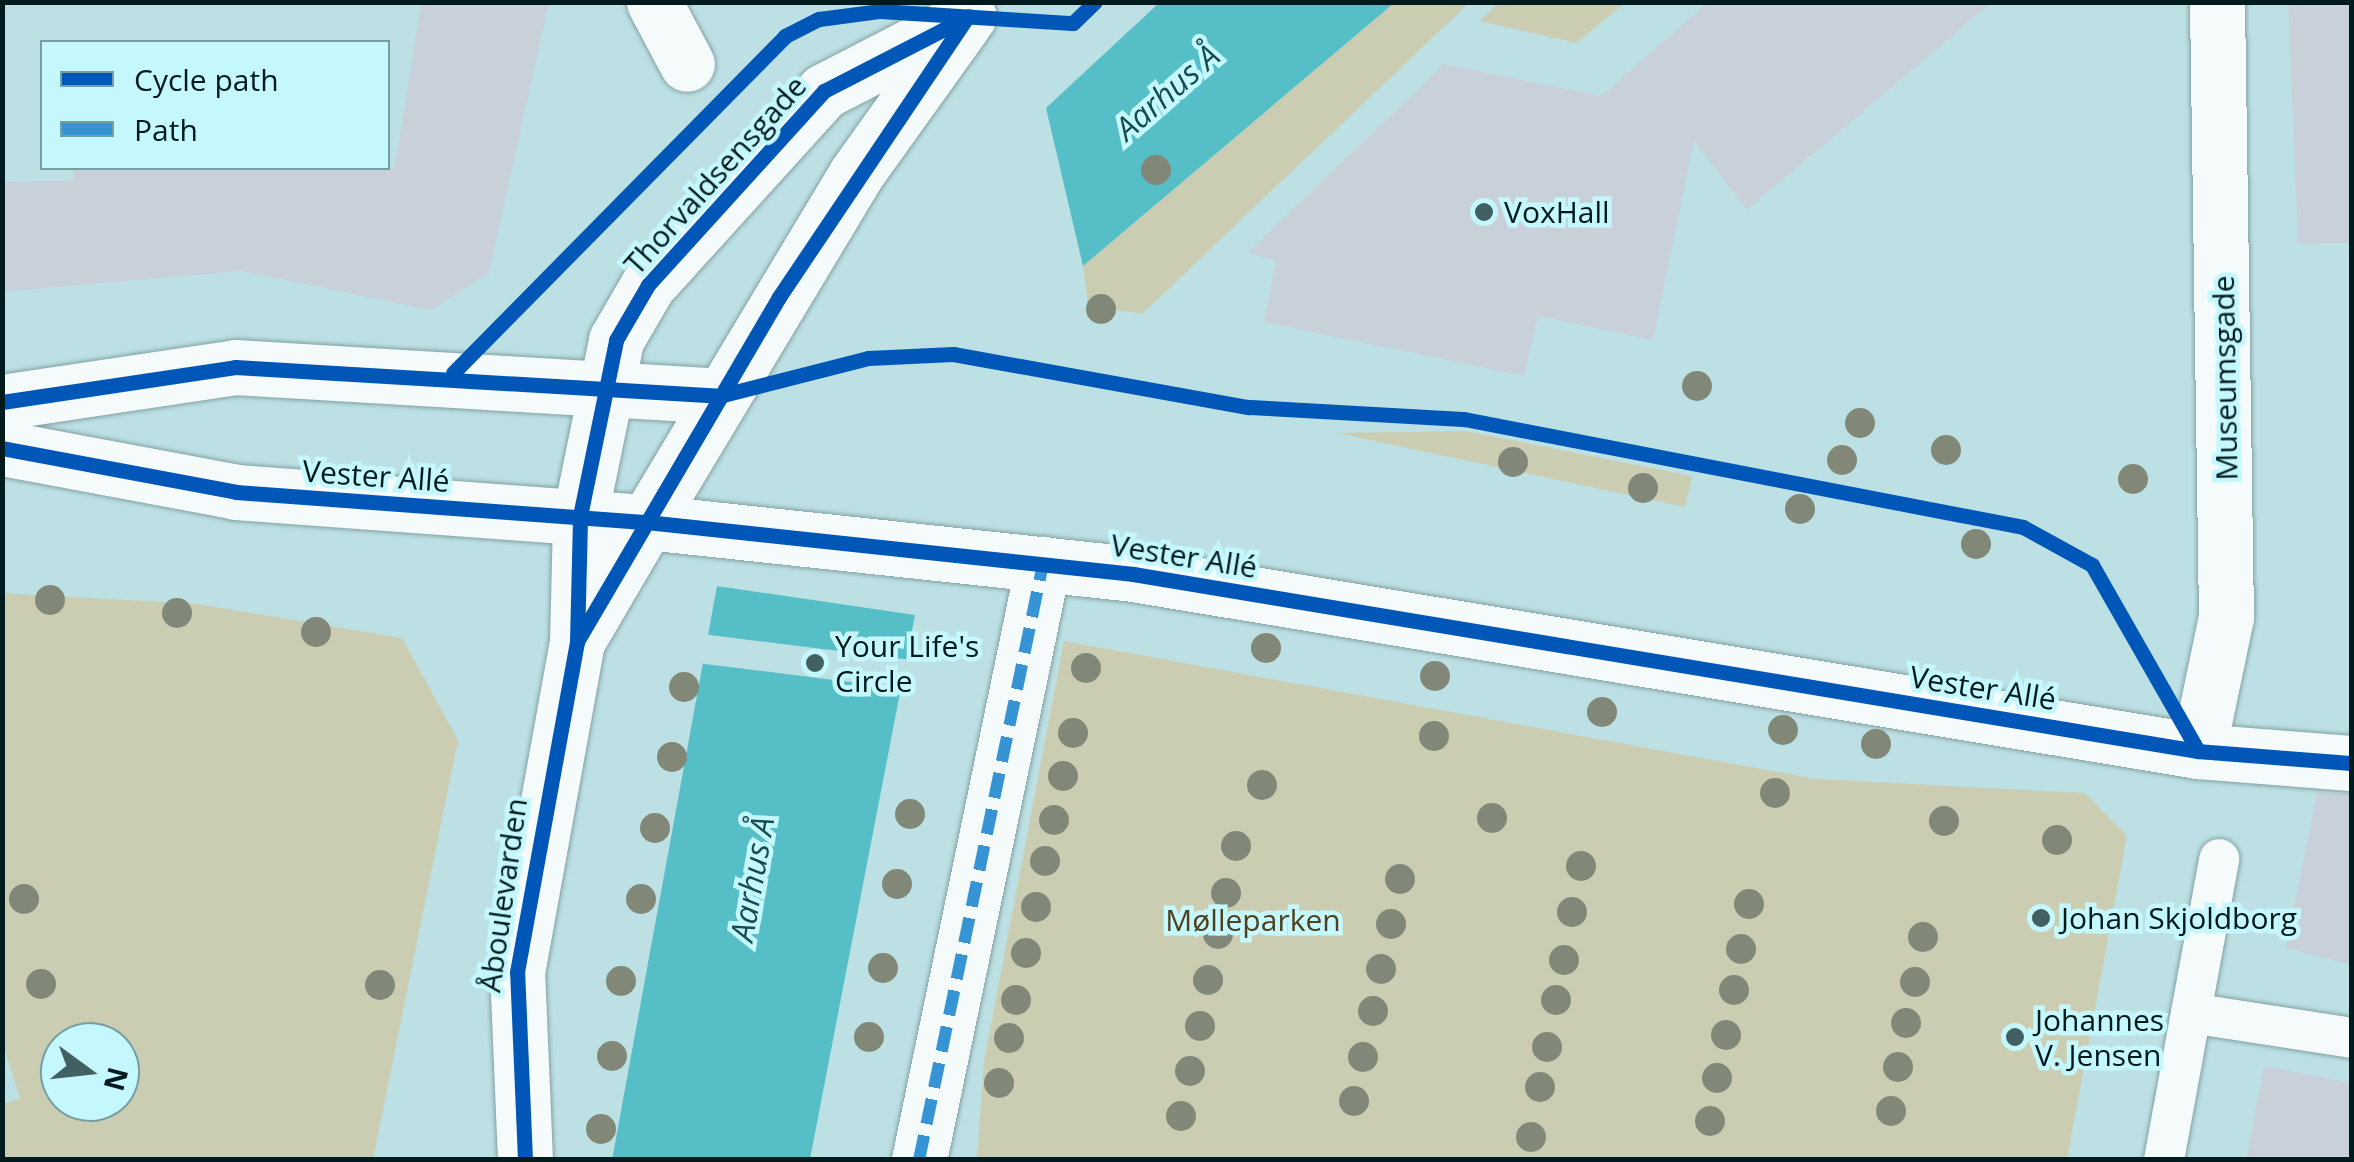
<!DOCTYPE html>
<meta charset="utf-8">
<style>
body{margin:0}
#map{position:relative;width:2354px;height:1162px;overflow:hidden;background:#bce0e3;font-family:"Open Sans",sans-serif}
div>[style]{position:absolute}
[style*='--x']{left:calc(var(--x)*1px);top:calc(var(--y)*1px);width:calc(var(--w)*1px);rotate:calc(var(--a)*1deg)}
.green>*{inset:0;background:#cbcdb3}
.water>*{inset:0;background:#56bec7}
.pier>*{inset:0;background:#bce0e3}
.building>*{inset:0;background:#c8d1da}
.roads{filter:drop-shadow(0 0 2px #84a1a4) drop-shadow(0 0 2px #84a1a4)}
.lane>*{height:40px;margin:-20px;padding:0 20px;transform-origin:20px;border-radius:20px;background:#f5fafb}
.street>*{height:55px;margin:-27.5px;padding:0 27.5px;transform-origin:27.5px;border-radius:27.5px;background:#f5fafb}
.secondary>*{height:55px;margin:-27.5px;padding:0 27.5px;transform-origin:27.5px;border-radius:27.5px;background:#f5fafb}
.quiet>*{height:12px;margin-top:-6px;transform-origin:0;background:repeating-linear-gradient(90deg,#3694d5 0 25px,transparent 0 37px)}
.cycleway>*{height:15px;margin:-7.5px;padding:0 7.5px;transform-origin:7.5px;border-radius:7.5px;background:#0057b8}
.trees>*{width:30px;height:30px;margin:-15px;border-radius:50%;background:#818877}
.dots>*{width:28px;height:28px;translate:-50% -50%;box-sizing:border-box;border:5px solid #c4f8fd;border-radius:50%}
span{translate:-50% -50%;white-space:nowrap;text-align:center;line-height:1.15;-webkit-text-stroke:9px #c4f8fd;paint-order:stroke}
.street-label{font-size:30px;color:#001a1d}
.poi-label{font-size:30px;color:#001a1d}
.left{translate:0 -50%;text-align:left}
.park-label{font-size:30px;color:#51401e}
.water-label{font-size:32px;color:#164c51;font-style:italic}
.frame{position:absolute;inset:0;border:5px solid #001a1d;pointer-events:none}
.legend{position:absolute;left:40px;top:40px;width:350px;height:130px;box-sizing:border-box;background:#c4f8fd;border:2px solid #769fa3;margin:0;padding:12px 18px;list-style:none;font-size:30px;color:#001a1d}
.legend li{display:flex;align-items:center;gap:20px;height:50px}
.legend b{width:50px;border:2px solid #769fa3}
.north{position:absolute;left:40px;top:1022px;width:100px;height:100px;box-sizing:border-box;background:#c4f8fd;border:2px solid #769fa3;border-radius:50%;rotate:105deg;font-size:28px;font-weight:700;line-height:40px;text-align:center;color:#001a1d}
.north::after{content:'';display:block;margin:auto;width:35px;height:45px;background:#425f62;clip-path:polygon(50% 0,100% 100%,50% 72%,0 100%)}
</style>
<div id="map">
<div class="green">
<div style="clip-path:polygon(1499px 2px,1625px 2px,1625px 3px,1576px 43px,1480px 21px)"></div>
<div style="clip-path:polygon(1394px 3px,1469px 3px,1142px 314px,1088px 305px,1083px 266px)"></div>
<div style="clip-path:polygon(1465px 431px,1692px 476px,1685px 507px,1337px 433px)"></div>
<div style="clip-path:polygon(evenodd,3px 593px,198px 604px,402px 638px,458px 740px,373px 1159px,3px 1159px,3px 1104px,20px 1098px,2px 1042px,3px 593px,120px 1042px,120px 1102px,60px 1102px,60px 1042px,120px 1042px)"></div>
<div style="clip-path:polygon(1064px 641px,1816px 779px,2085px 793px,2127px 836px,2067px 1159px,977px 1159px,984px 1061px)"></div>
</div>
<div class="water">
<div style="clip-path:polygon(1160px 2px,1394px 3px,1083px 266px,1046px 108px)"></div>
<div style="clip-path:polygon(717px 586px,915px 615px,810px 1159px,612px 1160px)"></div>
</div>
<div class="pier">
<div style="clip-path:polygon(719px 581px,801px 594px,917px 610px,717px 586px)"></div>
<div style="clip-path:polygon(702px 634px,912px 660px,906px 689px,697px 663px)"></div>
</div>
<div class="building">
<div style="clip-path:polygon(421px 2px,549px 2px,489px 273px,431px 310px,242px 271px,2px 292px,2px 182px,74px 180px,73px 168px,395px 168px)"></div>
<div style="clip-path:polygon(1708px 2px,1992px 2px,1747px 210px,1694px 141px,1653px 340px,1538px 316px,1524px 376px,1264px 322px,1276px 260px,1247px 253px,1444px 64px,1601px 96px)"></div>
<div style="clip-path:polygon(2288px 2px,2352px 2px,2352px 243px,2298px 244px)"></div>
<div style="clip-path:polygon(2317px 792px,2352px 794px,2352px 965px,2286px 948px)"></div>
<div style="clip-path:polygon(2264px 1066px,2352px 1083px,2352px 1160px,2246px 1160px)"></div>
</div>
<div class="roads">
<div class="lane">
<div style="--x:2191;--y:1013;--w:163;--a:8.8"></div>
<div style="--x:2164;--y:1160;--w:306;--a:-79.6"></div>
</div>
<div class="street">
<div style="--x:654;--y:2;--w:70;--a:62"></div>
<div style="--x:578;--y:640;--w:137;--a:-59.7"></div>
<div style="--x:2198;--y:751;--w:137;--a:-78.2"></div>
<div style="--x:2226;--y:617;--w:615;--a:-90.84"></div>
<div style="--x:525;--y:1160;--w:188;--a:-92.4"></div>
<div style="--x:517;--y:972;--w:335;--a:-79.7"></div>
<div style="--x:577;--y:642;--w:126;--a:-88.6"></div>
<div style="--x:919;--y:1160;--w:609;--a:-78.25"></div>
</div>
<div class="secondary">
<div style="--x:2;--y:402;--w:236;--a:-8.5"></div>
<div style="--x:235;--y:367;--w:485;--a:3.4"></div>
<div style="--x:2;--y:448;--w:238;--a:10.6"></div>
<div style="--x:236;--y:492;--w:412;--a:4.2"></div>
<div style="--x:647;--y:522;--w:489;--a:6.1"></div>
<div style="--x:1133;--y:574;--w:1080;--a:9.44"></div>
<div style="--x:2198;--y:751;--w:154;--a:4.5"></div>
<div style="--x:580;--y:516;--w:180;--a:-78.4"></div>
<div style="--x:616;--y:340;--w:64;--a:-59.8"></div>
<div style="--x:648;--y:285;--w:262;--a:-47.8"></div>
<div style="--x:824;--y:91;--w:163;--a:-27.3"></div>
<div style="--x:647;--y:522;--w:406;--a:-59"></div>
<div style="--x:856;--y:174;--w:186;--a:-54.4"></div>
</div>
</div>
<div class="quiet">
<div style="--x:919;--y:1160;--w:609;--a:-78.25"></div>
</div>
<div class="cycleway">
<div style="--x:453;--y:373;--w:473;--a:-45.4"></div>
<div style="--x:785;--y:36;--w:38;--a:-27"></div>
<div style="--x:819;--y:19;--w:62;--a:-7.5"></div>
<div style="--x:880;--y:11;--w:193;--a:3.6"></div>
<div style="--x:1073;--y:23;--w:30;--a:-44"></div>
<div style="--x:2;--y:402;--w:236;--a:-8.5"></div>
<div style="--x:235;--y:367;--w:485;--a:3.4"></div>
<div style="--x:719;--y:396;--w:154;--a:-14.3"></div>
<div style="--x:868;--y:358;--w:85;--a:-2.7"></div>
<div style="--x:953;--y:354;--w:301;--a:10.2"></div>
<div style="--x:1249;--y:407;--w:215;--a:3.2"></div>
<div style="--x:1464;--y:419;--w:569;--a:10.93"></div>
<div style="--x:2023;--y:527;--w:79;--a:28.8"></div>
<div style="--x:2092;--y:565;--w:214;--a:60.3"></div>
<div style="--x:2;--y:448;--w:238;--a:10.6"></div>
<div style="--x:236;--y:492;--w:412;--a:4.2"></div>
<div style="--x:647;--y:522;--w:489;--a:6.1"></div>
<div style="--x:1133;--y:574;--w:1080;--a:9.44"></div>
<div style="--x:2198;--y:751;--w:154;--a:4.5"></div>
<div style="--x:579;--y:638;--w:395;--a:-59.6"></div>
<div style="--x:779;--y:297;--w:335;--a:-56.1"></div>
<div style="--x:525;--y:1160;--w:188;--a:-92.4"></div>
<div style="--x:517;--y:972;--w:335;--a:-79.7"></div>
<div style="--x:577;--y:642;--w:126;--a:-88.6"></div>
<div style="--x:580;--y:516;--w:180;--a:-78.4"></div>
<div style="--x:616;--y:340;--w:64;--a:-59.8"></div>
<div style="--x:648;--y:285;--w:262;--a:-47.8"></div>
<div style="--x:824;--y:91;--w:163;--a:-27.3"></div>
</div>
<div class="trees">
<div style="left:1156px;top:170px"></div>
<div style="left:1101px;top:309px"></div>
<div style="left:1697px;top:386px"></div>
<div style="left:1860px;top:423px"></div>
<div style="left:1946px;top:450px"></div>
<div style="left:1842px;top:460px"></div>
<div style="left:1513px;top:462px"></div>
<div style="left:2133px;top:479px"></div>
<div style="left:1643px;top:488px"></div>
<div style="left:1800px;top:509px"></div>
<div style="left:1976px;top:544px"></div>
<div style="left:50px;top:600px"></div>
<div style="left:177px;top:613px"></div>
<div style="left:316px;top:632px"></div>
<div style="left:1266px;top:648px"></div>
<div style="left:1086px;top:668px"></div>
<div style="left:1435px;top:676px"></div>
<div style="left:684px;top:687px"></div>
<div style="left:1602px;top:712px"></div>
<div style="left:1783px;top:730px"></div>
<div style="left:1073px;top:733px"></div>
<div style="left:1434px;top:736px"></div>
<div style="left:1876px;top:744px"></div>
<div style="left:672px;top:757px"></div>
<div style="left:1063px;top:776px"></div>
<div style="left:1262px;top:785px"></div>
<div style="left:1775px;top:793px"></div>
<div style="left:910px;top:814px"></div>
<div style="left:1492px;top:818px"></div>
<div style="left:1054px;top:820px"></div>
<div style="left:1944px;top:821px"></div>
<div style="left:655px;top:828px"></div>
<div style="left:2057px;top:840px"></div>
<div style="left:1236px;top:846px"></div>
<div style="left:1045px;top:861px"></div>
<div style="left:1581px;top:866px"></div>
<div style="left:1400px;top:879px"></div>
<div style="left:897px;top:884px"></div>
<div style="left:1226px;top:893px"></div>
<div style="left:24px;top:899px"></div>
<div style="left:641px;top:899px"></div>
<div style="left:1749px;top:904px"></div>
<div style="left:1036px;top:907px"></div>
<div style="left:1572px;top:912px"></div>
<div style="left:1391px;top:924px"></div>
<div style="left:1218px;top:934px"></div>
<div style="left:1923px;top:937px"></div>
<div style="left:1741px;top:949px"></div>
<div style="left:1026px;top:953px"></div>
<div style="left:1564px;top:960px"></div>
<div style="left:883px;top:968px"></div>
<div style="left:1381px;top:969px"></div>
<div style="left:1208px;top:980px"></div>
<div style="left:621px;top:981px"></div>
<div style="left:1915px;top:982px"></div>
<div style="left:41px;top:984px"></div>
<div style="left:380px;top:985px"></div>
<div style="left:1734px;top:990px"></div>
<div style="left:1016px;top:1000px"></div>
<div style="left:1556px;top:1000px"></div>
<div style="left:1373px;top:1011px"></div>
<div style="left:1906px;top:1023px"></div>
<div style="left:1200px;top:1026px"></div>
<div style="left:1726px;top:1035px"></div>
<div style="left:869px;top:1037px"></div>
<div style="left:1009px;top:1038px"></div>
<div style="left:1547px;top:1047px"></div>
<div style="left:612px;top:1056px"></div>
<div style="left:1363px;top:1057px"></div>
<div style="left:1898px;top:1067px"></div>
<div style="left:1190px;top:1071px"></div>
<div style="left:1717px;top:1078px"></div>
<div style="left:999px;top:1083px"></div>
<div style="left:1540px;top:1087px"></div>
<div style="left:1354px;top:1101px"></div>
<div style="left:1891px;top:1111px"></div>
<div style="left:1181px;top:1116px"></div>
<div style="left:1710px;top:1121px"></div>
<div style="left:601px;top:1129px"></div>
<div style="left:1531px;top:1137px"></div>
</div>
<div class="dots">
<div style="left:1484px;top:212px;background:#425f62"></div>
<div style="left:815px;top:663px;background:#425f62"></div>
<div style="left:2041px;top:918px;background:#425f62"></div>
<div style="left:2015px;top:1037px;background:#425f62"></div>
</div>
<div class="street-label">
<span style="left:715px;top:175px;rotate:-48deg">Thorvaldsensgade</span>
<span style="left:2225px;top:378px;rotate:-91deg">Museumsgade</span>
<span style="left:376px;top:476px;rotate:4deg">Vester Allé</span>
<span style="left:1184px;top:556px;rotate:9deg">Vester Allé</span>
<span style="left:1983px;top:688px;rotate:9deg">Vester Allé</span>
<span style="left:503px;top:895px;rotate:-82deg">Åboulevarden</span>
</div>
<div class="poi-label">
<span class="left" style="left:1504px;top:212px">VoxHall</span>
<span class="left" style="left:835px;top:663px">Your Life's<br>Circle</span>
<span class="left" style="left:2061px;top:918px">Johan Skjoldborg</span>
<span class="left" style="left:2035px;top:1037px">Johannes<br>V. Jensen</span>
</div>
<div class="park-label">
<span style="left:1253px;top:920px">Mølleparken</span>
</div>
<div class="water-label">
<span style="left:1167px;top:92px;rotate:-41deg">Aarhus Å</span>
<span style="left:752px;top:879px;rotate:-80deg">Aarhus Å</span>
</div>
<div class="frame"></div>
<ul class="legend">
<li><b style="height:12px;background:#0057b8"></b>Cycle path</li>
<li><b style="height:12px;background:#3694d5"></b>Path</li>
</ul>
<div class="north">N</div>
</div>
